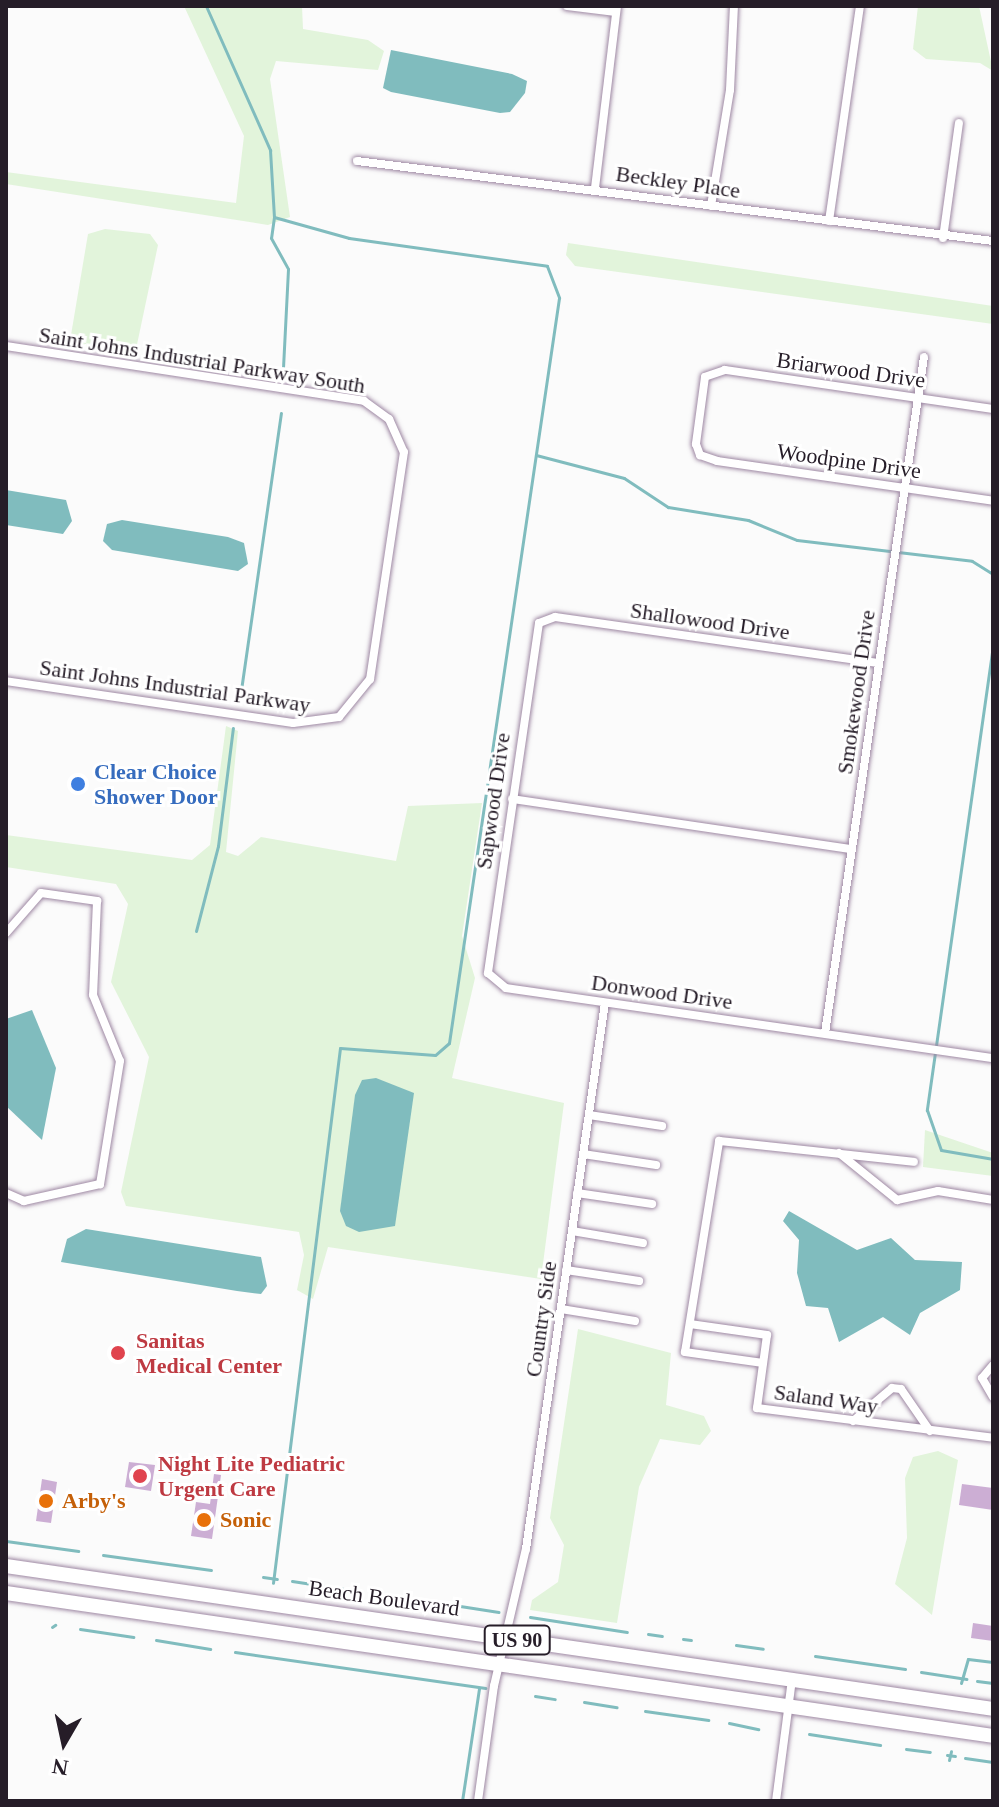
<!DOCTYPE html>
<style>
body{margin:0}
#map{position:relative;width:999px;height:1807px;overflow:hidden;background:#fbfbfb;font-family:Georgia,serif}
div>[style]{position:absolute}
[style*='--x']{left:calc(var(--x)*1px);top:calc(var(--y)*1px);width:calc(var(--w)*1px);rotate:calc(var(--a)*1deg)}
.green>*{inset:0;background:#e2f4db}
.water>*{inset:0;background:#80bcbe}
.stream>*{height:3px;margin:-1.5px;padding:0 1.5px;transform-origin:1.5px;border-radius:1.5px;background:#80bcbe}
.building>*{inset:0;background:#ccaed4}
.roads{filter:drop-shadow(0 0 2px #9e88a3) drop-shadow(0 0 2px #9e88a3)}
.minor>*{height:8px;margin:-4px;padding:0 4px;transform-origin:4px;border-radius:4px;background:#fff}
.trunk>*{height:14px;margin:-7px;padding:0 7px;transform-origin:7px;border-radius:7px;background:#fff}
.dots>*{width:22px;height:22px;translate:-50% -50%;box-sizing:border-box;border:4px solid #fff;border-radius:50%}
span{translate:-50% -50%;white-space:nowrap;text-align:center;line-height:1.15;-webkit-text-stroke:6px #fff;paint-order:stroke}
.shield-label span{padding:2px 6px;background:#fff;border:2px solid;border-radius:6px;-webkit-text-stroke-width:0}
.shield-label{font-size:20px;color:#261d28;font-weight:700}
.street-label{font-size:22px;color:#261d28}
.shop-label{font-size:22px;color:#366cbe;font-weight:700}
.left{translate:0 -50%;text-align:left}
.health-label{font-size:22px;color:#be3a42;font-weight:700}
.food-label{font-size:22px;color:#c56008;font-weight:700}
.frame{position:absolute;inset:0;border:8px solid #261d28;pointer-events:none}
.north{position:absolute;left:24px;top:1703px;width:80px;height:80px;-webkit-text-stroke:6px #fff;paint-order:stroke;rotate:189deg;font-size:22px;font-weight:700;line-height:32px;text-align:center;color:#261d28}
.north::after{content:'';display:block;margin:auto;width:28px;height:36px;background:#261d28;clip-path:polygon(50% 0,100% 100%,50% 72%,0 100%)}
</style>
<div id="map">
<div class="green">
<div style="clip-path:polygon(184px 6px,302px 6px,303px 29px,368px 40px,384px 51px,378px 70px,276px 61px,270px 79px,290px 217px,268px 225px,6px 184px,6px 172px,236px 203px,244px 136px)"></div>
<div style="clip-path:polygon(918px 6px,979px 6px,993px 71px,980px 63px,926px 59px,913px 49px)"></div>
<div style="clip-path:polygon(105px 229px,150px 234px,158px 245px,135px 354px,83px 347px,71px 335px,88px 234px)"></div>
<div style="clip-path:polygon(568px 243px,993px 306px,993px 324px,575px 266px,566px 255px)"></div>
<div style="clip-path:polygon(226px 726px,238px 731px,226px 852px,238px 856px,261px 837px,396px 861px,408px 806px,482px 803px,462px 936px,475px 978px,452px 1078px,564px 1103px,541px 1279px,328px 1247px,313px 1299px,297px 1290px,304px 1255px,299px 1232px,126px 1206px,121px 1192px,149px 1057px,111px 982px,128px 904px,116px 884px,6px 867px,6px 835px,192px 860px,210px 845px)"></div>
<div style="clip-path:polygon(925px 1130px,993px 1153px,993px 1176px,923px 1167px)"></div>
<div style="clip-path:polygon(578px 1329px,671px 1353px,666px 1405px,704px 1416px,711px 1431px,700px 1445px,660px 1439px,639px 1487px,617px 1623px,530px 1610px,532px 1600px,558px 1582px,564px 1545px,550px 1518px)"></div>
<div style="clip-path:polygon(938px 1451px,958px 1460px,932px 1615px,895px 1584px,907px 1538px,905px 1478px,913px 1457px)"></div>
</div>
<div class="water">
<div style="clip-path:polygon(391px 50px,512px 74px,527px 81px,525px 93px,510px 112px,500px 113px,391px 92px,383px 88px)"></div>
<div style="clip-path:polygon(6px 490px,66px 500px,72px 521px,63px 534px,6px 525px)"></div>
<div style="clip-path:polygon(122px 520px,228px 537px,244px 543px,248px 564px,238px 571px,112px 550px,103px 541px,107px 524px)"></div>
<div style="clip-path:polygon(32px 1010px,56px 1068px,42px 1140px,6px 1106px,6px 1019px)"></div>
<div style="clip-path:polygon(376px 1078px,414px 1093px,395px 1226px,359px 1232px,346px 1226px,340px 1211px,355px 1095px,362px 1080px)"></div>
<div style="clip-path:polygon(789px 1211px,857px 1250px,891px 1238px,915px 1260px,962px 1262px,960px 1290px,920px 1313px,910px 1335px,883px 1317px,839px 1342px,828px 1308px,806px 1306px,797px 1273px,799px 1240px,783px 1221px)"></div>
<div style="clip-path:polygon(86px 1229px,261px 1257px,267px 1286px,261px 1294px,237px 1291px,61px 1262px,67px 1239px)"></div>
</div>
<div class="stream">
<div style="--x:206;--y:6;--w:158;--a:66"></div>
<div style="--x:270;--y:150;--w:67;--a:86.6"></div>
<div style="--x:274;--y:217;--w:78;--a:15.6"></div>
<div style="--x:349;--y:238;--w:200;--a:8"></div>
<div style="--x:547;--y:266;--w:34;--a:69"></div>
<div style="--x:559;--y:298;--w:753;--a:98.4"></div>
<div style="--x:449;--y:1043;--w:18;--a:139"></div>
<div style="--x:435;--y:1055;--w:95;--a:-175.8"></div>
<div style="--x:340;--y:1048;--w:539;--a:97.14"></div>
<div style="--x:274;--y:217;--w:21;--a:98"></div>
<div style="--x:271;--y:238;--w:35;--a:61"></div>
<div style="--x:288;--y:269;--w:100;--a:92.9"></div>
<div style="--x:536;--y:455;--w:91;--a:14.6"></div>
<div style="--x:624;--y:478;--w:53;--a:33.4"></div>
<div style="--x:668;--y:507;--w:81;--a:9.2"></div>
<div style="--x:748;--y:520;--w:53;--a:22.2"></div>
<div style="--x:797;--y:540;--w:176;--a:6.8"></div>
<div style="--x:972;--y:561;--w:25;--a:32"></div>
<div style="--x:993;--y:645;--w:470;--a:98.1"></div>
<div style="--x:927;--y:1110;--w:42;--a:70.7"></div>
<div style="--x:941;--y:1150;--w:53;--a:9.8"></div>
<div style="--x:240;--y:697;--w:287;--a:-81.8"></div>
<div style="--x:196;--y:931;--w:88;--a:-75.5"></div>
<div style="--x:218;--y:846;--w:119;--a:-82.8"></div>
<div style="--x:6;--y:1541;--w:73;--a:7.9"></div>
<div style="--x:103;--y:1555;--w:109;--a:7.9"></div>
<div style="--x:263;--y:1577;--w:14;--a:8"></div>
<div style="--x:292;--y:1581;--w:59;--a:8.8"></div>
<div style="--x:389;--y:1596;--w:61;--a:7.6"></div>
<div style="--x:460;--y:1606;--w:39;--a:9"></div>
<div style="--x:530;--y:1617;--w:98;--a:8.8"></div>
<div style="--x:52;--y:1627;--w:4;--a:-34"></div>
<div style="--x:80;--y:1629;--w:54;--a:8.6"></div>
<div style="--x:648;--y:1634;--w:14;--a:8"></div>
<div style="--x:683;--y:1639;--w:8;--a:7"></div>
<div style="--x:156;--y:1640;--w:55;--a:9.5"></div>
<div style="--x:736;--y:1645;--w:27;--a:8"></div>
<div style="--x:235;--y:1652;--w:253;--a:8.2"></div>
<div style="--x:815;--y:1656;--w:91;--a:8.2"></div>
<div style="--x:921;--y:1672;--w:46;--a:8.8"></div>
<div style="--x:977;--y:1681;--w:16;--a:7"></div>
<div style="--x:961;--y:1683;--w:25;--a:-74"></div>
<div style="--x:968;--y:1659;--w:25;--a:7"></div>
<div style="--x:535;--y:1696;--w:20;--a:9"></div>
<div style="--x:584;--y:1702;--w:33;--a:9"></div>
<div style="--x:645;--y:1711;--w:64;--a:8.1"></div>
<div style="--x:729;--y:1723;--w:30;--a:12"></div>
<div style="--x:809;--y:1734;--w:72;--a:8.8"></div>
<div style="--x:906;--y:1749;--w:24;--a:7"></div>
<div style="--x:947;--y:1755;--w:8;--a:7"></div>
<div style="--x:965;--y:1758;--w:28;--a:8"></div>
<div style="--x:949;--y:1760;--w:9;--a:-77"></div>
<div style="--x:462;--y:1801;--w:114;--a:-81.4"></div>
</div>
<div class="building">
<div style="clip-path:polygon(129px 1462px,155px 1465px,151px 1491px,125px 1487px)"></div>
<div style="clip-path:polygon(214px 1474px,221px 1475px,212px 1539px,191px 1536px,196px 1502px,210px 1504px)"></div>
<div style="clip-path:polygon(42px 1479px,57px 1482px,51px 1523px,36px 1521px)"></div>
<div style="clip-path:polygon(962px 1484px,993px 1488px,993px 1510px,959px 1505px)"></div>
<div style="clip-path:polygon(973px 1623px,993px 1626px,993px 1641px,971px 1638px)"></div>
</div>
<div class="roads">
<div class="minor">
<div style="--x:567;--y:6;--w:49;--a:7"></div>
<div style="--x:357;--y:161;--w:641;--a:7.17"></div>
<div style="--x:595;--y:188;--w:183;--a:-83.1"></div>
<div style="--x:711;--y:206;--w:118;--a:-80.7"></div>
<div style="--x:730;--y:90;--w:84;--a:-87.3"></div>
<div style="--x:829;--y:221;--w:217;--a:-81.8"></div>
<div style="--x:943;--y:238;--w:116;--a:-82.1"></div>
<div style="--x:6;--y:346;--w:362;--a:8.7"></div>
<div style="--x:364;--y:401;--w:31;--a:36"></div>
<div style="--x:389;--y:419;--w:36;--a:66"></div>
<div style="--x:404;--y:452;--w:230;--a:98.5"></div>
<div style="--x:370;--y:679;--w:49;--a:129.2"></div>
<div style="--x:339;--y:717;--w:46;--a:172.6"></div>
<div style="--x:293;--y:723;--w:290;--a:-171.7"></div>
<div style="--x:993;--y:409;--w:271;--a:-171.7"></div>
<div style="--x:725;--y:370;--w:21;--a:161"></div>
<div style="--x:705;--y:377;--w:68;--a:97.7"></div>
<div style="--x:696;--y:444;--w:12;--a:70"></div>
<div style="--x:700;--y:455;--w:18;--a:19"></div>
<div style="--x:717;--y:461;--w:279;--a:8.2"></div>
<div style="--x:878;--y:663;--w:326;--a:-171.9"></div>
<div style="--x:555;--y:617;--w:17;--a:159"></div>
<div style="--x:539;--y:623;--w:354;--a:98.3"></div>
<div style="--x:488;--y:973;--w:23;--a:40"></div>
<div style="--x:506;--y:988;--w:492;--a:8.2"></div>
<div style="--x:512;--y:799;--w:343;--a:8.4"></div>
<div style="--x:6;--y:933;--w:53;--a:-48.8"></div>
<div style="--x:41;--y:893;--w:57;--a:8.1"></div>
<div style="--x:97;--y:901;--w:94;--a:92.4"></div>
<div style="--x:93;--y:995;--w:71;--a:67.8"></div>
<div style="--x:120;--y:1061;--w:125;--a:99.2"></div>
<div style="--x:100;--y:1184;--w:78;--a:167.4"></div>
<div style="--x:24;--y:1201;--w:20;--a:-156"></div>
<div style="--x:825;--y:1033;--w:683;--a:-81.67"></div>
<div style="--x:589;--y:1115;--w:74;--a:8.6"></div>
<div style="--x:839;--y:1153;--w:75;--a:39"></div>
<div style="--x:897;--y:1200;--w:42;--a:-12.4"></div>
<div style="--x:938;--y:1191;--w:56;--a:9.3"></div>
<div style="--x:583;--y:1154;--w:74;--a:8.6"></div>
<div style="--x:577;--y:1193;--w:76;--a:8.3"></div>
<div style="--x:572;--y:1231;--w:72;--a:9.6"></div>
<div style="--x:566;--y:1270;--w:74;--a:8.6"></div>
<div style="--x:561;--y:1309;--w:75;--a:9.2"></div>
<div style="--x:690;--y:1324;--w:78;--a:8.1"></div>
<div style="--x:767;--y:1335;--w:74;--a:97.8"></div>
<div style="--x:757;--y:1408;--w:238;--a:7.2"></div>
<div style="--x:763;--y:1363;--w:79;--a:-172"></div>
<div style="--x:685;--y:1352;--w:214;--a:-80.8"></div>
<div style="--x:719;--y:1141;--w:196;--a:6.1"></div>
<div style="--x:993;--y:1365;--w:17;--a:130"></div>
<div style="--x:982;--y:1378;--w:22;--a:60"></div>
<div style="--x:853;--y:1421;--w:51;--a:-40.2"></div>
<div style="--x:892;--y:1388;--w:9;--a:6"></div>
<div style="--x:901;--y:1389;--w:51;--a:55.4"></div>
<div style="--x:478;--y:1801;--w:116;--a:-82.1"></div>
<div style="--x:494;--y:1686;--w:141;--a:-76.9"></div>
<div style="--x:526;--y:1549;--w:552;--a:-81.77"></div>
<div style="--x:776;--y:1801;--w:122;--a:-82.5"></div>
</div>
<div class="trunk">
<div style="--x:6;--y:1566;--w:997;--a:8.24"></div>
<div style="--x:6;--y:1593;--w:997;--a:8.24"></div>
</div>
</div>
<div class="dots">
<div style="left:78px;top:784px;background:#3f7fe0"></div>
<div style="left:118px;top:1353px;background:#e0444e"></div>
<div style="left:140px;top:1476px;background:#e0444e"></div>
<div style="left:46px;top:1501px;background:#e8710a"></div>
<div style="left:204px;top:1520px;background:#e8710a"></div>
</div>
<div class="shield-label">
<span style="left:517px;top:1640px">US 90</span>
</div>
<div class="street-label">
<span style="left:678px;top:182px;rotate:8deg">Beckley Place</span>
<span style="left:202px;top:360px;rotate:9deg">Saint Johns Industrial Parkway South</span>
<span style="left:851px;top:370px;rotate:8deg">Briarwood Drive</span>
<span style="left:849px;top:461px;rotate:8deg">Woodpine Drive</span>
<span style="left:710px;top:621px;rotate:8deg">Shallowood Drive</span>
<span style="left:175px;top:686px;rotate:8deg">Saint Johns Industrial Parkway</span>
<span style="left:856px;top:692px;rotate:-82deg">Smokewood Drive</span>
<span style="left:493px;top:801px;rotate:-82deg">Sapwood Drive</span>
<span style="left:662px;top:992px;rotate:8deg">Donwood Drive</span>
<span style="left:541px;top:1319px;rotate:-82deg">Country Side</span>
<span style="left:826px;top:1399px;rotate:8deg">Saland Way</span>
<span style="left:384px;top:1598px;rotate:8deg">Beach Boulevard</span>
</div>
<div class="shop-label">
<span class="left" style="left:94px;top:784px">Clear Choice<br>Shower Door</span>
</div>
<div class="health-label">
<span class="left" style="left:136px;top:1353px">Sanitas<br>Medical Center</span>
<span class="left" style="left:158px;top:1476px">Night Lite Pediatric<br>Urgent Care</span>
</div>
<div class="food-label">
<span class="left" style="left:62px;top:1501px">Arby's</span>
<span class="left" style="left:220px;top:1520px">Sonic</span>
</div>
<div class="frame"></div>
<div class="north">N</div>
</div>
